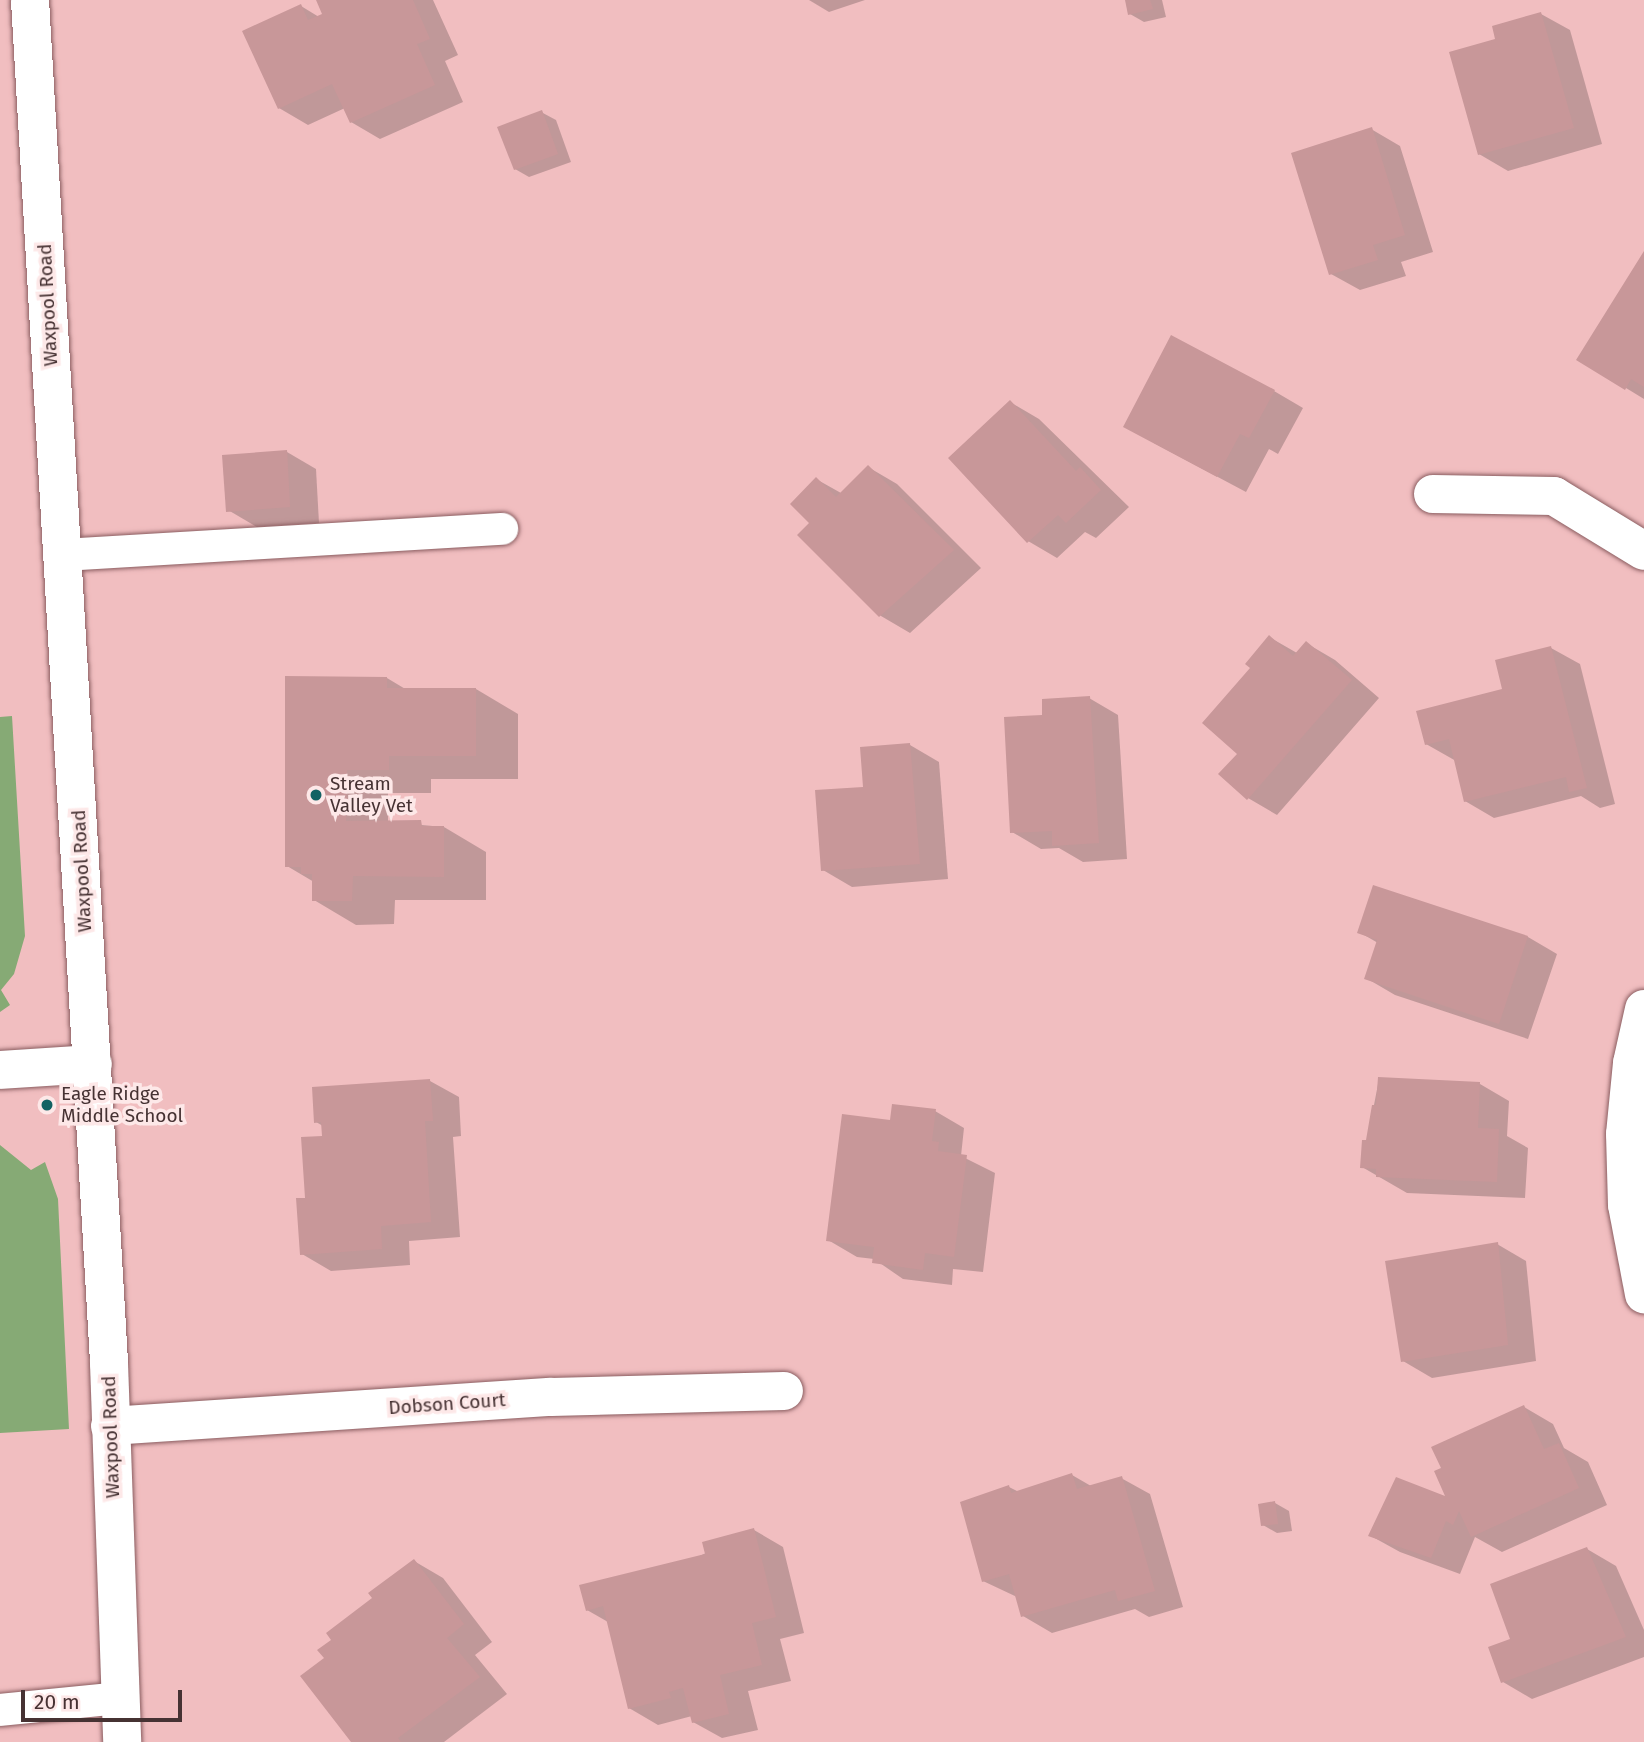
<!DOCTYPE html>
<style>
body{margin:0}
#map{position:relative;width:1644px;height:1742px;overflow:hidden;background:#f1bec0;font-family:"Fira Sans",sans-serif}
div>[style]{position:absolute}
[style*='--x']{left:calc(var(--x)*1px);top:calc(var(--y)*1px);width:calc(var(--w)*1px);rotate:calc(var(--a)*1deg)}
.green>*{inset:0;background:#86aa75}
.shadow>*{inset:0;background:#0003}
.building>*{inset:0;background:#c89799}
.roads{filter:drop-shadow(0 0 2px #8a5d60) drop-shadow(0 0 2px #8a5d60)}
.service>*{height:32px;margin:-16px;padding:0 16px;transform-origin:16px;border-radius:16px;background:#fff}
.minor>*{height:38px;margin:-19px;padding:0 19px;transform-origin:19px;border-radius:19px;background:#fff}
.tertiary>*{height:38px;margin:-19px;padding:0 19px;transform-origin:19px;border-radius:19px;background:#fff}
.dots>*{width:19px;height:19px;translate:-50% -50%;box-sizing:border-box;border:4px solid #fde8e8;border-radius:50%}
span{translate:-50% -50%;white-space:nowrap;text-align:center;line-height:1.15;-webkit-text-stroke:7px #fde8e8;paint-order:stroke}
.street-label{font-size:19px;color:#463233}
.poi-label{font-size:19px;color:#463233}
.left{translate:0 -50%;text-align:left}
.scale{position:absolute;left:21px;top:1690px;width:161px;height:32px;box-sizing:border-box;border:4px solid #463233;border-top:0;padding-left:9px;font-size:21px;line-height:24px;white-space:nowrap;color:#463233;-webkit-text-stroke:5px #fde8e8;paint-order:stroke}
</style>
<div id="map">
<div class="green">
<div style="clip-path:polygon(12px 716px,25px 936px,14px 974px,1px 990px,10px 1005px,0 1012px,0 717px)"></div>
<div style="clip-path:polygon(0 1145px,31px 1170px,45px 1162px,58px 1199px,69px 1429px,0 1433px)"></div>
</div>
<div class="shadow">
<div style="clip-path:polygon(317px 0,433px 0,458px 55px,445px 61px,463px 102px,380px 139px,351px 122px,345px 108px,308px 125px,279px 108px,301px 6px,319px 17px,324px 15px)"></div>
<div style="clip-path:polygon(809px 0,865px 0,829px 12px)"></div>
<div style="clip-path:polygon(1127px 0,1162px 0,1166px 17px,1144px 22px,1130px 14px)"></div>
<div style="clip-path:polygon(1541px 14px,1570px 30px,1602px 144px,1508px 171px,1479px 154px)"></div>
<div style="clip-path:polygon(541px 112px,556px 120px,571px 162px,529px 177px,515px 169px)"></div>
<div style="clip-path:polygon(1371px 129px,1400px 146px,1433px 252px,1401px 262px,1406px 276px,1360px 290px,1331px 274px)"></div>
<div style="clip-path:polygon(1644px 254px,1644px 399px,1626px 388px)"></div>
<div style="clip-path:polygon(1274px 391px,1303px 408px,1278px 454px,1269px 449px,1246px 492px,1154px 443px)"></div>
<div style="clip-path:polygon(1010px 402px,1039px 419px,1129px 507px,1096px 538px,1085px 532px,1057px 558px,1028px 541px)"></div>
<div style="clip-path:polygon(287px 452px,316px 469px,319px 523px,257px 527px,228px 510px)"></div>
<div style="clip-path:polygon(868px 467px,897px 484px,981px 568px,910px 633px,881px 616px,800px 535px,812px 523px,816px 479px,841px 493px)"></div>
<div style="clip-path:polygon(1269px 637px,1297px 653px,1306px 643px,1335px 660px,1379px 698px,1277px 815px,1248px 798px,1239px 754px)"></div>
<div style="clip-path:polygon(1551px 648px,1580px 664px,1615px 804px,1600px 808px,1581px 796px,1494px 818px,1465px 801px,1456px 761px,1426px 744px,1504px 690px)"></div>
<div style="clip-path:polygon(387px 678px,407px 690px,476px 689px,518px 714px,518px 779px,431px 779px,431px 793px,388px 793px,388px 822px,444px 827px,486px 852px,486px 900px,395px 900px,394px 924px,356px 925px,314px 900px,314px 882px,287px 866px)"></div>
<div style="clip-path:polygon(1089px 698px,1118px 715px,1127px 859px,1083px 862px,1059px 848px,1041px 849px,1012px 832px,1044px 717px)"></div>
<div style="clip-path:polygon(910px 745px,939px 762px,948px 879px,852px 887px,823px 870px)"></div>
<div style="clip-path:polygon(1375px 887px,1528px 937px,1557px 954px,1528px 1039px,1395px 995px,1366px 978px,1378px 943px,1359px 932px)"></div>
<div style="clip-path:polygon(1379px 1079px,1480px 1084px,1509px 1101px,1507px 1136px,1528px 1148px,1525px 1198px,1407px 1193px,1362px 1167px)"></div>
<div style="clip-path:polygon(430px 1081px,459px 1097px,461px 1136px,453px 1137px,460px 1237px,409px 1241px,410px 1265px,331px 1271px,302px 1254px,307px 1200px,323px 1137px,323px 1126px,316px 1122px)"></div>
<div style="clip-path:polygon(935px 1111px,964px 1128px,961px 1156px,995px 1173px,983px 1272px,953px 1269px,952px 1285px,903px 1279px,874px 1259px,857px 1257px,828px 1240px,892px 1122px)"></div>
<div style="clip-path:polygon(1497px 1244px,1526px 1261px,1536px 1361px,1432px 1378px,1403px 1361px)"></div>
<div style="clip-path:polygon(1524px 1407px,1553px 1424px,1564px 1448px,1588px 1462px,1607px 1505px,1502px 1552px,1475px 1537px,1460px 1574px,1400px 1552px,1371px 1536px,1448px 1499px)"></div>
<div style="clip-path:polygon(1072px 1475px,1091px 1486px,1121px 1478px,1150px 1494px,1183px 1607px,1149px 1617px,1135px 1609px,1052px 1633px,1023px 1616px,1017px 1597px,983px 1581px,1009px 1487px,1019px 1492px)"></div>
<div style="clip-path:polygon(1275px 1503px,1289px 1511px,1292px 1531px,1277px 1533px,1263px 1525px)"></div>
<div style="clip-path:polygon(754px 1530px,783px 1547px,804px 1633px,780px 1639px,791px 1681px,748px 1691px,758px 1730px,722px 1738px,693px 1722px,692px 1716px,658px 1725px,629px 1708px,608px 1622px,587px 1610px)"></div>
<div style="clip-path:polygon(1587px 1549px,1616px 1566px,1644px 1630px,1644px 1657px,1532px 1699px,1503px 1682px,1512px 1640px)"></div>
<div style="clip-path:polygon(414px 1561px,443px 1578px,492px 1642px,475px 1655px,507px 1694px,444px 1742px,353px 1742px,326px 1659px,333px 1640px)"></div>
</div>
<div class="building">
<div style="clip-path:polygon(316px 0,413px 0,430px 39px,417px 44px,435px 85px,350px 123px,332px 84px,278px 109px,242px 31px,301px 4px,308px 20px,322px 14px)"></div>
<div style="clip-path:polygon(1125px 0,1150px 0,1153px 9px,1128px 15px)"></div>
<div style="clip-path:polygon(1541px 12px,1574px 128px,1478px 155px,1449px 52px,1495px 39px,1492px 26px)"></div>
<div style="clip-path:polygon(542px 110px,558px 154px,514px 170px,497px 127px)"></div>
<div style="clip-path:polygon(1372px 127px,1405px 235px,1373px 245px,1378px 260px,1329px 275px,1291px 153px)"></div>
<div style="clip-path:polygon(1644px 251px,1644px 387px,1631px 379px,1625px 390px,1576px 360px)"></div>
<div style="clip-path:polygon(1171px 335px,1275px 390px,1249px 438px,1240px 434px,1217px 477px,1123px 427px)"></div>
<div style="clip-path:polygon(1010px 400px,1076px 471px,1080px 467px,1101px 490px,1066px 523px,1058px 515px,1027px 543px,948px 458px)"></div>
<div style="clip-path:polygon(287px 450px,290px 507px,226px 512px,222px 455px)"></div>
<div style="clip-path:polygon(868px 465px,954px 550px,879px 617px,797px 535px,809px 523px,790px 504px,816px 477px,836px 497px)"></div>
<div style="clip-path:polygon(1269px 635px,1293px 656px,1306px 641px,1352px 680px,1247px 800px,1218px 774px,1237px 754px,1202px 723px,1250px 668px,1245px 664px)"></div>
<div style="clip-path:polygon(1551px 646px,1587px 788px,1569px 792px,1566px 777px,1464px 802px,1449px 739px,1425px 745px,1416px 711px,1502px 689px,1495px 660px)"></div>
<div style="clip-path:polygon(285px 676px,387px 677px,387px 688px,476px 688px,476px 756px,389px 756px,389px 770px,347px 770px,346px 821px,421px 820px,422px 826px,444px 826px,444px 877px,353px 876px,352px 901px,312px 901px,312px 874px,301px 874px,301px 867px,285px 867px)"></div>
<div style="clip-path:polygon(1090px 696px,1099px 843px,1052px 846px,1052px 831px,1010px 833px,1004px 717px,1042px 715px,1042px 699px)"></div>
<div style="clip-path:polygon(910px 743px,920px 864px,821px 871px,815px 790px,863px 787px,860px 747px)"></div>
<div style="clip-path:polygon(1373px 885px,1528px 936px,1499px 1024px,1364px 979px,1377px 940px,1357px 933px)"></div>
<div style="clip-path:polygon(1378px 1077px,1480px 1082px,1478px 1128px,1499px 1129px,1497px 1182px,1376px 1177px,1376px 1169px,1360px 1168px,1362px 1140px,1366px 1140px,1372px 1105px,1376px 1105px)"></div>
<div style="clip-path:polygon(430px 1079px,433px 1121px,425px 1121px,431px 1222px,381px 1226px,382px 1249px,300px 1255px,296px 1198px,305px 1198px,301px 1137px,322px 1136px,321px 1122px,314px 1123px,312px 1087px)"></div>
<div style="clip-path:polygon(892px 1104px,936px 1109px,932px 1141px,939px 1142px,938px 1151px,967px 1155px,954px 1257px,925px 1253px,923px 1270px,872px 1263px,874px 1247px,826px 1241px,842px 1114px,890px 1120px)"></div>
<div style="clip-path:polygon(1498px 1242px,1508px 1345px,1401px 1362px,1385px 1261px)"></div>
<div style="clip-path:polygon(1524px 1405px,1544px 1449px,1559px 1443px,1579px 1488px,1471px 1537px,1459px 1511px,1453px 1525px,1446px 1521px,1431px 1558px,1368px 1536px,1396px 1477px,1445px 1496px,1434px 1471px,1441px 1468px,1431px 1447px)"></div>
<div style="clip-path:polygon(1072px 1473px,1077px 1489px,1122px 1476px,1155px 1591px,1118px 1601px,1115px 1590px,1021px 1617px,1009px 1574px,982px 1582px,960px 1502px,1009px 1485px,1011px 1493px)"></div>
<div style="clip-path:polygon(1275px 1501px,1278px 1524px,1261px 1526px,1258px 1504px)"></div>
<div style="clip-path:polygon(754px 1528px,776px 1617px,752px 1623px,762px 1665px,720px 1675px,729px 1714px,692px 1723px,683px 1688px,669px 1692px,671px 1698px,628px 1709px,603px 1606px,586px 1611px,579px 1585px,705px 1554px,702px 1542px)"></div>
<div style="clip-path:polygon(1587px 1547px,1626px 1637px,1501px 1683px,1488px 1647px,1510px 1639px,1490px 1584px)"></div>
<div style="clip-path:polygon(414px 1559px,464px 1624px,447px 1638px,480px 1677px,398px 1738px,401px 1742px,351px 1742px,300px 1676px,324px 1658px,317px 1650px,331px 1640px,326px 1633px,372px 1598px,368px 1593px)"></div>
</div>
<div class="roads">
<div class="service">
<div style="--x:62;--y:555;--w:441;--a:-3.4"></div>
<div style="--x:0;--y:1710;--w:121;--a:-5.7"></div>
</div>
<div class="minor">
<div style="--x:1433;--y:494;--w:121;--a:0.9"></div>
<div style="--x:1554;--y:496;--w:105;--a:31.4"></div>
<div style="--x:1644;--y:1009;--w:55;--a:102.5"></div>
<div style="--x:1632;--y:1063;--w:71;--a:95.6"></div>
<div style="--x:1625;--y:1134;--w:71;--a:88.4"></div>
<div style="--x:1627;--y:1205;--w:91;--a:79.2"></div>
<div style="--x:0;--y:1070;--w:93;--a:-3.7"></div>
<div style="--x:110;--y:1426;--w:442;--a:-3.8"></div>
<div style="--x:551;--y:1397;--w:233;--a:-1.5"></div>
</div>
<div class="tertiary">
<div style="--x:30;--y:0;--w:1365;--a:86.68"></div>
<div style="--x:109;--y:1363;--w:379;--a:88"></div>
</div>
</div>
<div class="dots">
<div style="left:316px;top:795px;background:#126263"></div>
<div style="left:47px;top:1105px;background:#126263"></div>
</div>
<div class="street-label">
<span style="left:48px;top:305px;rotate:-93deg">Waxpool Road</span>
<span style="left:82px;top:871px;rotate:-93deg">Waxpool Road</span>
<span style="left:447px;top:1404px;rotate:-4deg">Dobson Court</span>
<span style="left:111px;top:1437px;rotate:-92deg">Waxpool Road</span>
</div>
<div class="poi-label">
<span class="left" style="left:330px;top:795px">Stream<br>Valley Vet</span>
<span class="left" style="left:61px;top:1105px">Eagle Ridge<br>Middle School</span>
</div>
<div class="scale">20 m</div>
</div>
